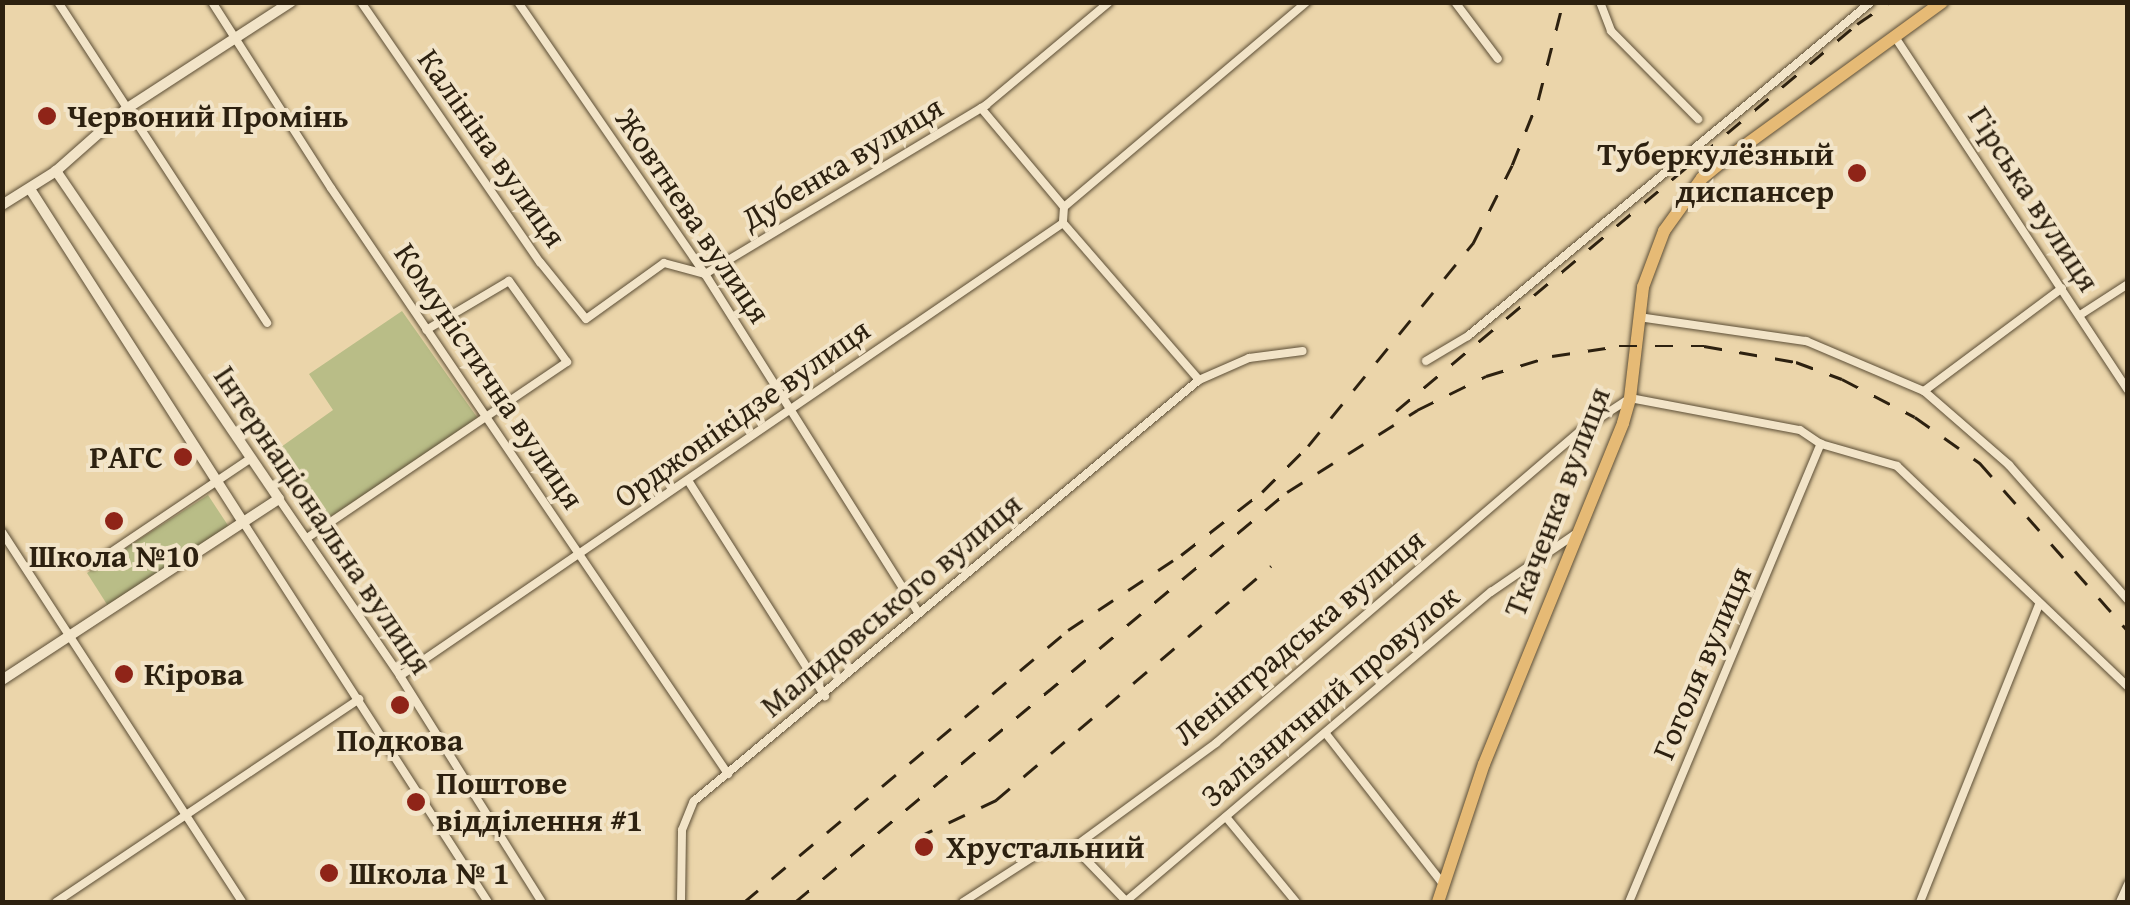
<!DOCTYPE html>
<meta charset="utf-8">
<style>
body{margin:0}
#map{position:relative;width:2130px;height:905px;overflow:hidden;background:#ebd5aa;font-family:"Gentium Book Plus",serif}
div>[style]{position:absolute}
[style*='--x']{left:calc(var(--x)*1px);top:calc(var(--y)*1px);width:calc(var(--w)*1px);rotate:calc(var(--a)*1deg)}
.green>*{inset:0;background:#b9bd87}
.roads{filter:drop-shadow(0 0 2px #5c4e36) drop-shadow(0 0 2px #5c4e36)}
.minor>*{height:8px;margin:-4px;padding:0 4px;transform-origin:4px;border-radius:4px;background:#f2e4c8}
.tertiary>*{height:10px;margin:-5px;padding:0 5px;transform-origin:5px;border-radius:5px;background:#f2e4c8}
.primary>*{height:12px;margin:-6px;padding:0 6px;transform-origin:6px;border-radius:6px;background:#e6ba75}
.rail>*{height:2.5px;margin-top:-1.25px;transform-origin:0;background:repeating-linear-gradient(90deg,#2d2110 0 18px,transparent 0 36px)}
.dots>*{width:28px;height:28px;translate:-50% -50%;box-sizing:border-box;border:5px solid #f2e4c8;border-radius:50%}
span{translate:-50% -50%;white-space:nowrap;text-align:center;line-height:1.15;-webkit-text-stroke:8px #f2e4c8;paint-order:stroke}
.poi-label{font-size:32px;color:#2d2110;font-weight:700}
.left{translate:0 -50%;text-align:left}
.right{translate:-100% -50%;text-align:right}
.street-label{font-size:32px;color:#2d2110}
.frame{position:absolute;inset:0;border:5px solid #2d2110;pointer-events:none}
</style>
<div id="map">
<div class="green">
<div style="clip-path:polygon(402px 311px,479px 420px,324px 521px,274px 452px,333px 410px,309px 374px)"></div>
<div style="clip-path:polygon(208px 495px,229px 527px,108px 606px,87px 573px)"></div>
</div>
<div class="roads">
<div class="minor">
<div style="--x:58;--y:2;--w:383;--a:56.9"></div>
<div style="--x:212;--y:2;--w:221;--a:57.4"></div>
<div style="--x:331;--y:188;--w:708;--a:55.88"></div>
<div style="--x:361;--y:2;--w:316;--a:55.5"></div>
<div style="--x:540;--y:262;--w:73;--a:51.1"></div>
<div style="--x:586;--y:319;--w:96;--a:-35.7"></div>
<div style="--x:664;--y:263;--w:42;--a:15"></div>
<div style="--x:705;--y:274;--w:328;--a:-31"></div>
<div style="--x:986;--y:105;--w:160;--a:-39.9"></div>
<div style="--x:518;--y:2;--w:330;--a:55.5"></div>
<div style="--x:705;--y:274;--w:400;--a:57.8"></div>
<div style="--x:1455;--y:2;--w:71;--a:53"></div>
<div style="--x:1600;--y:2;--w:31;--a:69"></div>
<div style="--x:1611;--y:31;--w:124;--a:45.3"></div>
<div style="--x:1895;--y:37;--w:423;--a:56.6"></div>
<div style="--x:981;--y:108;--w:129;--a:50"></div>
<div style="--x:1064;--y:207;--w:16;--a:94"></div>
<div style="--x:1063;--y:223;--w:208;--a:49.1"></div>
<div style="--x:1064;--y:207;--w:318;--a:-40.2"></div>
<div style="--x:2080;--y:315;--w:57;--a:-32.9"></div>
<div style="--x:1639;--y:317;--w:169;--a:8.2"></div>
<div style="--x:1806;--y:341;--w:128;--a:23"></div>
<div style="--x:1924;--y:391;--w:113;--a:41"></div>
<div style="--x:2009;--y:465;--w:180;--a:48.6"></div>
<div style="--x:1426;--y:361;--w:49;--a:-30.8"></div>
<div style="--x:1468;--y:336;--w:523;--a:-39.65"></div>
<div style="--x:1924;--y:391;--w:172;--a:-36.7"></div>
<div style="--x:689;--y:482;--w:254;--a:57.6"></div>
<div style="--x:279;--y:499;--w:214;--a:55.6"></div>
<div style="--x:400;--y:676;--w:267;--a:57.9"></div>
<div style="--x:243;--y:522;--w:452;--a:57.2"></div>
<div style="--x:2;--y:532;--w:441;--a:57"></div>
<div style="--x:307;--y:538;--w:314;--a:-34.1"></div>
<div style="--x:567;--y:362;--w:100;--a:-125.6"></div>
<div style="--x:509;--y:281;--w:96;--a:149.4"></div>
<div style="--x:92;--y:565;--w:192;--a:-33.9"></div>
<div style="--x:400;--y:676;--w:803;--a:-34.34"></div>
<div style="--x:1327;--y:735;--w:189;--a:52.1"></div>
<div style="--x:1226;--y:817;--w:110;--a:50.5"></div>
<div style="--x:1074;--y:847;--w:76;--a:46.1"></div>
<div style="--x:56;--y:902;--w:365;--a:-33.8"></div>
<div style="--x:681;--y:902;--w:72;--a:-89.2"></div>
<div style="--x:682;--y:830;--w:31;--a:-68"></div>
<div style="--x:694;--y:801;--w:657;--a:-39.82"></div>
<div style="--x:1199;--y:380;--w:55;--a:-23.7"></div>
<div style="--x:1249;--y:358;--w:54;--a:-7.4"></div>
<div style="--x:963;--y:902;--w:93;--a:-32.7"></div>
<div style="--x:1041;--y:852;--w:33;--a:-9"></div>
<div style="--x:1074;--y:847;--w:176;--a:-36.2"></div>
<div style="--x:1216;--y:743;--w:479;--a:-40.6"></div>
<div style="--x:1580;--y:431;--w:60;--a:-33.4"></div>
<div style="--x:1630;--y:398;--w:173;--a:10.7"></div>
<div style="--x:1800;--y:430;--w:25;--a:34"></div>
<div style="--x:1821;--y:444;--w:79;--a:16.1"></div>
<div style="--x:1897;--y:466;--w:320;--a:43.7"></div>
<div style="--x:1125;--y:902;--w:480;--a:-40.3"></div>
<div style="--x:1491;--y:592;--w:101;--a:-34.5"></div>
<div style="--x:1629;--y:902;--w:497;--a:-67.3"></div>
<div style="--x:1920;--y:902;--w:320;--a:-68.2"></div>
<div style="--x:2120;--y:902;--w:20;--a:-66"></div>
</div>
<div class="tertiary">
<div style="--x:30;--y:189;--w:395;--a:57.4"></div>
<div style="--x:2;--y:205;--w:64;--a:-32.2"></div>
<div style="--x:56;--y:171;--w:94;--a:-41.5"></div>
<div style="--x:126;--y:109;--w:197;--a:-33"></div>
<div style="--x:2;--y:680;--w:331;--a:-33.2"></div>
<div style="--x:279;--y:499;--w:397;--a:-124.2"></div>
</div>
<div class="primary">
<div style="--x:1438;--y:902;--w:145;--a:-71.6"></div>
<div style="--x:1484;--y:764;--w:368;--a:-67.8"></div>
<div style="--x:1623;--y:423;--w:26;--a:-74"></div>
<div style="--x:1630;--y:398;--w:112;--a:-83.3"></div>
<div style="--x:1643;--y:287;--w:60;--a:-69.4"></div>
<div style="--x:1664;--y:231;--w:65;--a:-54.4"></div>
<div style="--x:1702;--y:178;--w:26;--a:-39"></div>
<div style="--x:1722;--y:162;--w:272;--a:-36"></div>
</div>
</div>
<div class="rail">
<div style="--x:1396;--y:411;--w:602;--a:-40.01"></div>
<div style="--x:1857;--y:24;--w:40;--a:-34"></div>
<div style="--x:916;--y:838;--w:89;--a:-25.4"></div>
<div style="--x:996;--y:800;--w:361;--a:-40.4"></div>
<div style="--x:744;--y:902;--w:423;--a:-40"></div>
<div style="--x:1068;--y:630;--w:136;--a:-33.6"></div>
<div style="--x:1181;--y:555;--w:103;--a:-37.9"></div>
<div style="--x:1262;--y:492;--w:65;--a:-45"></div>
<div style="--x:1308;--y:446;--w:262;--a:-50.9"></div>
<div style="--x:1473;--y:243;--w:87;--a:-63.4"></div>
<div style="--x:1512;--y:165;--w:70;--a:-68.2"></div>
<div style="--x:1538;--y:100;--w:101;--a:-75.7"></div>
<div style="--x:795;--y:902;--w:640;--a:-39.81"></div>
<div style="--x:1287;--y:492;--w:154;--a:-32.2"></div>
<div style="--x:1417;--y:410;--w:77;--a:-26.2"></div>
<div style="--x:1486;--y:376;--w:69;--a:-16.9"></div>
<div style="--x:1552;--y:356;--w:68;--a:-8.5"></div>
<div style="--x:1619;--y:346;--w:85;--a:0"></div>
<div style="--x:1704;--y:346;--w:93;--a:9.9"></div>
<div style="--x:1796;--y:362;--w:49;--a:20.3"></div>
<div style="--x:1842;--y:379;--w:82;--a:27.5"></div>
<div style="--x:1915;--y:417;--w:80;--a:35.3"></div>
<div style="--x:1980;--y:463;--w:224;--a:48.6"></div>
</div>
<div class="dots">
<div style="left:47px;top:116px;background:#8f2418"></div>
<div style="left:1857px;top:173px;background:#8f2418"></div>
<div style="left:183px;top:457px;background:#8f2418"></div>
<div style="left:114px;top:521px;background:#8f2418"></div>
<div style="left:124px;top:674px;background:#8f2418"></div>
<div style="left:400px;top:705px;background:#8f2418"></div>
<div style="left:416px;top:802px;background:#8f2418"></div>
<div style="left:924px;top:847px;background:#8f2418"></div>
<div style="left:329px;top:873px;background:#8f2418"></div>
</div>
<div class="poi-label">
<span class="left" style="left:67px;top:116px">Червоний Промінь</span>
<span class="right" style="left:1834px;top:173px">Туберкулёзный<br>диспансер</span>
<span class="right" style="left:163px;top:457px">РАГС</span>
<span style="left:114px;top:556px">Школа №10</span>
<span class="left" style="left:144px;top:674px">Кірова</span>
<span style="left:400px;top:740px">Подкова</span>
<span class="left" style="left:436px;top:802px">Поштове<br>відділення #1</span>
<span class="left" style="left:946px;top:847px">Хрустальний</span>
<span class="left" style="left:349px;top:873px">Школа № 1</span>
</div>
<div class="street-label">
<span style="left:492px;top:148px;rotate:55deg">Калініна вулиця</span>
<span style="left:842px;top:163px;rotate:-31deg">Дубенка вулиця</span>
<span style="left:2034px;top:199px;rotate:57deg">Гірська вулиця</span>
<span style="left:693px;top:216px;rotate:56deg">Жовтнева вулиця</span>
<span style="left:489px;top:376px;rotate:56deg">Комуністична вулиця</span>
<span style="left:742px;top:413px;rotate:-35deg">Орджонікідзе вулиця</span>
<span style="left:1557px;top:502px;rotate:-69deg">Ткаченка вулиця</span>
<span style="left:323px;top:520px;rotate:56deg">Інтернаціональна вулиця</span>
<span style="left:891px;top:605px;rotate:-40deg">Малидовського вулиця</span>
<span style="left:1299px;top:637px;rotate:-40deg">Ленінградська вулиця</span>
<span style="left:1702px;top:663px;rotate:-67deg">Гоголя вулиця</span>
<span style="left:1330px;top:696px;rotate:-40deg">Залізничний провулок</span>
</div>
<div class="frame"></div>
</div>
